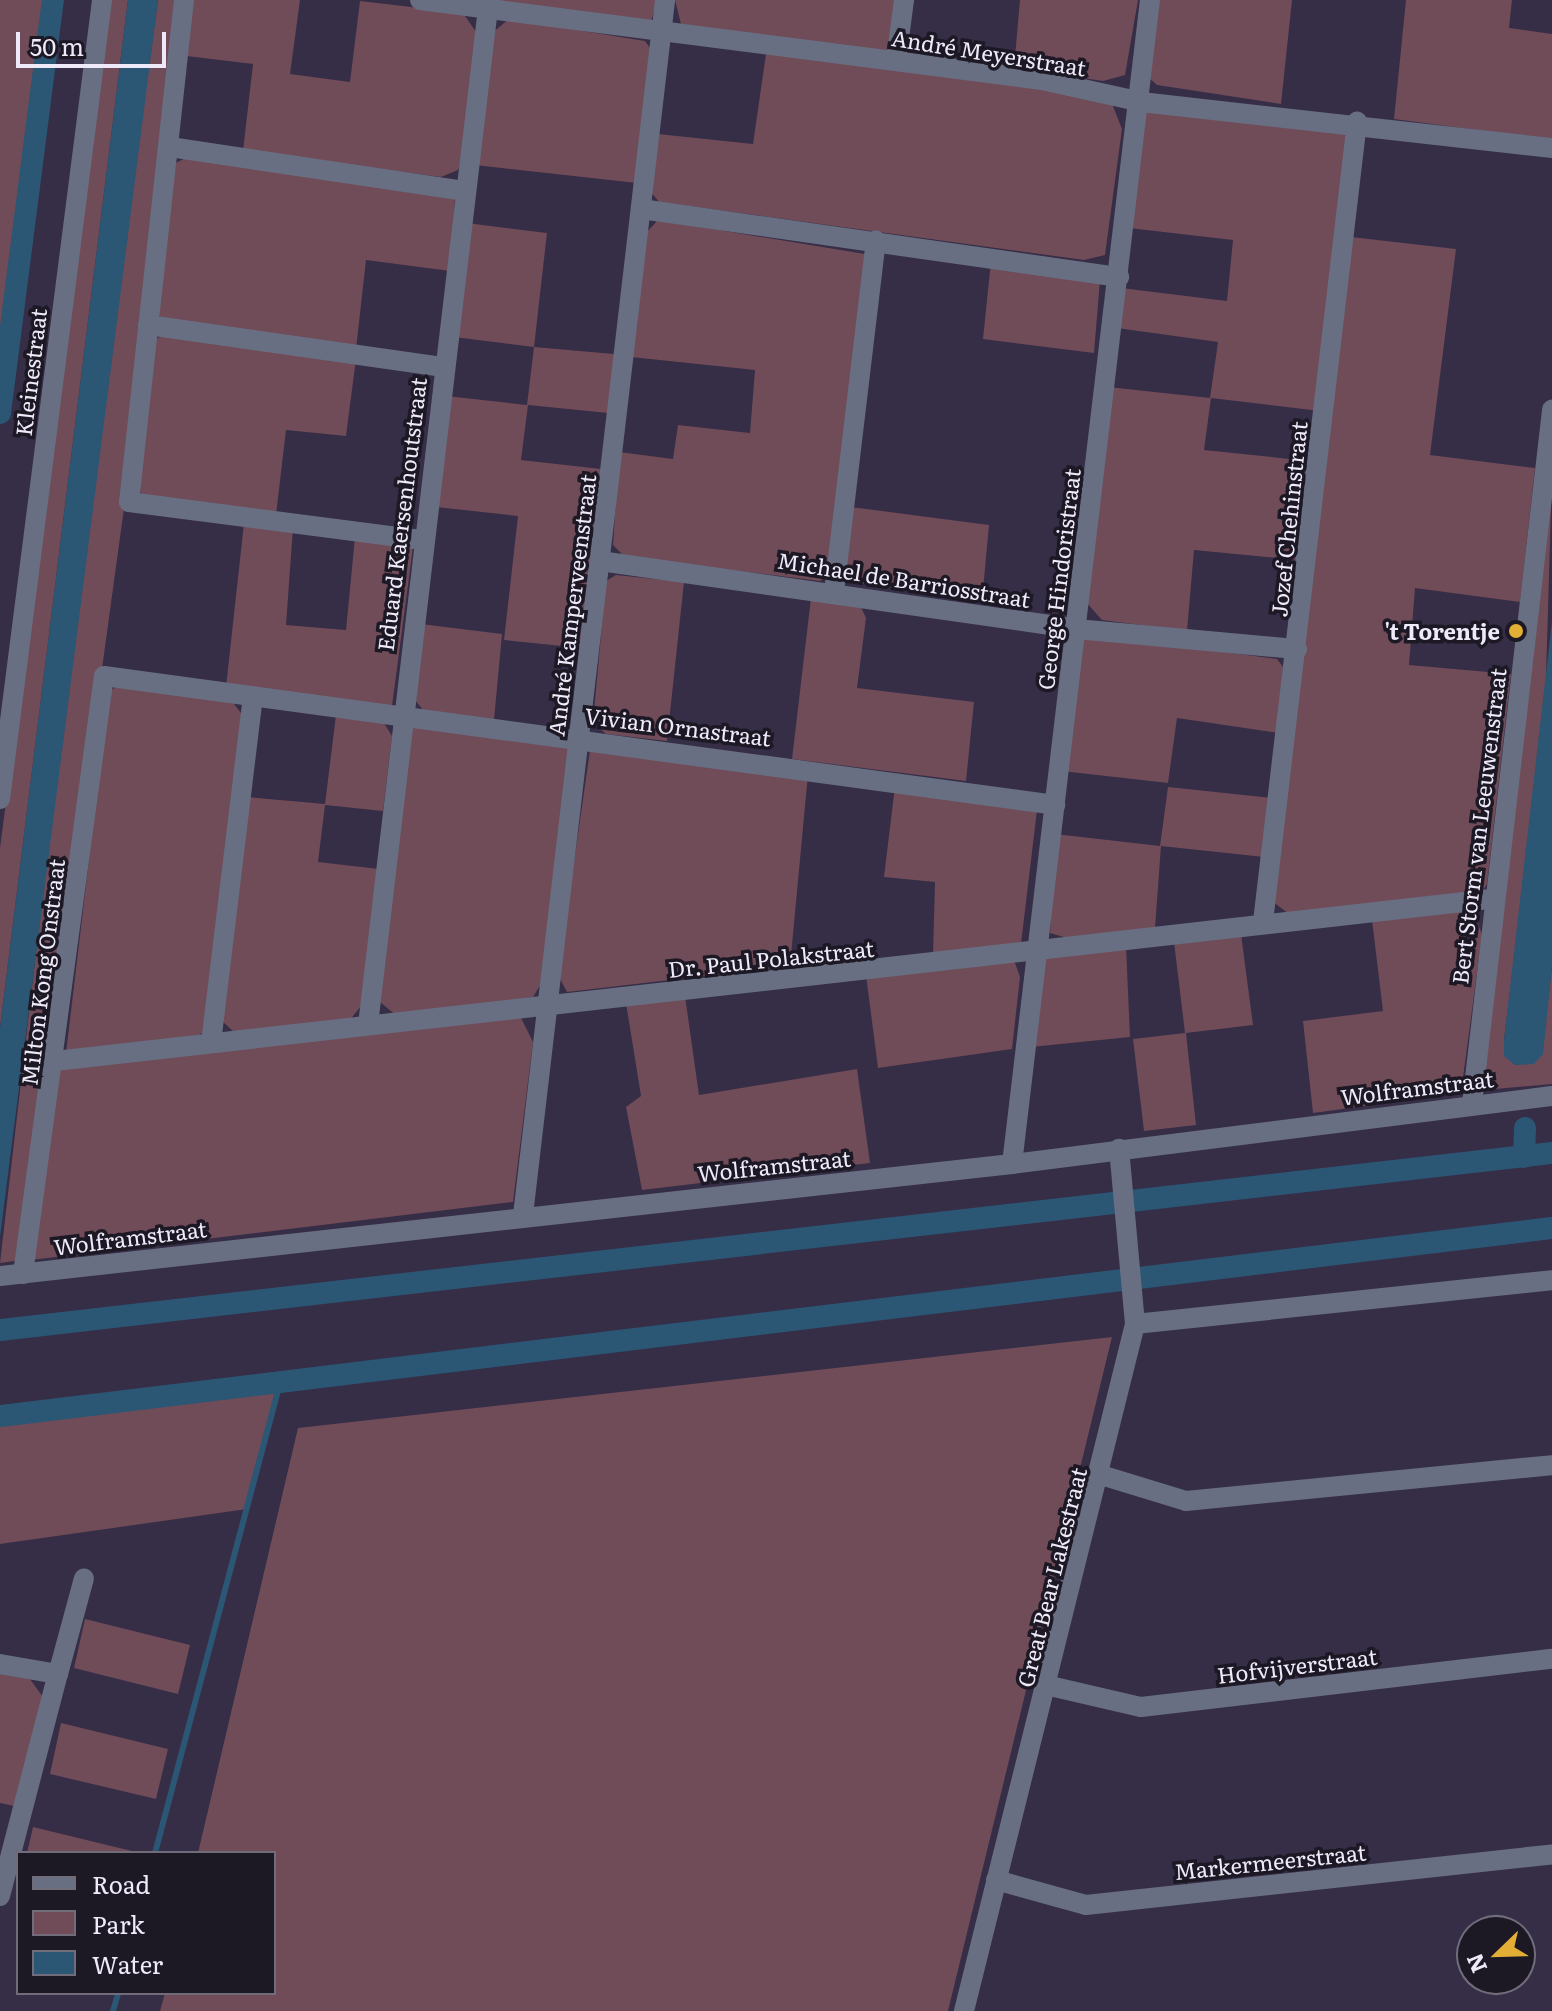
<!DOCTYPE html>
<meta charset="utf-8">
<style>
body{margin:0}
#map{position:relative;width:1552px;height:2011px;overflow:hidden;background:#362d47;font-family:Literata,serif}
div>[style]{position:absolute}
[style*='--x']{left:calc(var(--x)*1px);top:calc(var(--y)*1px);width:calc(var(--w)*1px);rotate:calc(var(--a)*1deg)}
.green>*{inset:0;background:#704b58}
.water>*{inset:0;background:#2b5674}
.stream>*{height:6px;margin:-3px;padding:0 3px;transform-origin:3px;border-radius:3px;background:#2b5674}
.canal>*{height:22px;margin:-11px;padding:0 11px;transform-origin:11px;border-radius:11px;background:#2b5674}
.minor>*{height:20px;margin:-10px;padding:0 10px;transform-origin:10px;border-radius:10px;background:#686f82}
.dots>*{width:22px;height:22px;translate:-50% -50%;box-sizing:border-box;border:4px solid #1c1824;border-radius:50%}
span{translate:-50% -50%;white-space:nowrap;text-align:center;line-height:1.15;-webkit-text-stroke:7px #1c1824;paint-order:stroke}
.street-label{font-size:22px;color:#efeafa}
.poi-label{font-size:22px;color:#efeafa;font-weight:700}
.right{translate:-100% -50%;text-align:right}
.legend{position:absolute;left:16px;top:1851px;width:260px;height:144px;box-sizing:border-box;background:#1c1824;border:2px solid #706c7a;margin:0;padding:10px 14px;list-style:none;font-size:24px;color:#efeafa}
.legend li{display:flex;align-items:center;gap:16px;height:40px}
.legend b{width:40px;border:2px solid #706c7a}
.north{position:absolute;left:1456px;top:1915px;width:80px;height:80px;box-sizing:border-box;background:#1c1824;border:2px solid #706c7a;border-radius:50%;rotate:247deg;font-size:22px;font-weight:700;line-height:32px;text-align:center;color:#efeafa}
.north::after{content:'';display:block;margin:auto;width:28px;height:36px;background:#e3ae35;clip-path:polygon(50% 0,100% 100%,50% 72%,0 100%)}
.scale{position:absolute;left:16px;top:32px;width:150px;height:36px;box-sizing:border-box;border:4px solid #efeafa;border-top:0;padding-left:10px;font-size:24px;line-height:28px;white-space:nowrap;color:#efeafa;-webkit-text-stroke:6px #1c1824;paint-order:stroke}
</style>
<div id="map">
<div class="green">
<div style="clip-path:polygon(0 0,53px 0,0 413px)"></div>
<div style="clip-path:polygon(111px 0,128px 0,0 1028px,0 848px)"></div>
<div style="clip-path:polygon(158px 0,300px 0,290px 74px,350px 82px,360px 1px,463px 13px,476px 32px,462px 159px,458px 170px,441px 177px,243px 151px,253px 64px,170px 54px,125px 501px,21px 1260px,0 1263px,78px 590px)"></div>
<div style="clip-path:polygon(467px 0,658px 0,651px 21px)"></div>
<div style="clip-path:polygon(675px 0,898px 0,887px 52px,681px 24px)"></div>
<div style="clip-path:polygon(1020px 0,1138px 0,1125px 75px,1103px 81px,1014px 68px)"></div>
<div style="clip-path:polygon(1153px 0,1292px 0,1281px 104px,1157px 85px,1148px 77px)"></div>
<div style="clip-path:polygon(1406px 0,1512px 0,1509px 28px,1552px 34px,1552px 140px,1394px 119px)"></div>
<div style="clip-path:polygon(509px 19px,645px 41px,650px 48px,637px 183px,475px 165px,492px 33px)"></div>
<div style="clip-path:polygon(766px 54px,1109px 96px,1122px 129px,1105px 255px,1084px 260px,659px 202px,651px 192px,658px 134px,753px 144px)"></div>
<div style="clip-path:polygon(1149px 107px,1340px 128px,1347px 138px,1320px 411px,1211px 398px,1204px 450px,1309px 461px,1299px 560px,1194px 550px,1187px 631px,1102px 620px,1086px 602px,1108px 387px,1210px 398px,1218px 342px,1117px 328px,1121px 288px,1227px 301px,1233px 240px,1129px 228px,1139px 127px)"></div>
<div style="clip-path:polygon(187px 157px,455px 198px,450px 271px,366px 260px,356px 349px,162px 319px,157px 312px,176px 163px)"></div>
<div style="clip-path:polygon(658px 220px,865px 254px,828px 575px,820px 581px,625px 557px,613px 545px,619px 452px,673px 459px,678px 425px,750px 433px,755px 370px,631px 357px,645px 234px)"></div>
<div style="clip-path:polygon(467px 223px,547px 233px,534px 347px,614px 354px,608px 413px,528px 405px,521px 460px,601px 469px,582px 648px,504px 640px,518px 516px,436px 507px,446px 396px,527px 405px,534px 347px,454px 337px)"></div>
<div style="clip-path:polygon(1351px 237px,1456px 249px,1430px 455px,1535px 468px,1520px 602px,1415px 588px,1409px 665px,1511px 674px,1487px 884px,1481px 894px,1289px 914px,1272px 901px)"></div>
<div style="clip-path:polygon(991px 261px,1100px 280px,1094px 353px,983px 339px)"></div>
<div style="clip-path:polygon(167px 334px,356px 359px,346px 436px,286px 430px,276px 515px,141px 494px,136px 479px,155px 339px)"></div>
<div style="clip-path:polygon(1552px 475px,1545px 711px,1504px 1040px,1542px 1054px,1552px 966px,1552px 1084px,1495px 1089px,1484px 1078px)"></div>
<div style="clip-path:polygon(851px 507px,989px 525px,982px 601px,853px 582px,846px 571px)"></div>
<div style="clip-path:polygon(244px 523px,293px 528px,286px 625px,346px 630px,355px 537px,413px 547px,392px 706px,226px 687px)"></div>
<div style="clip-path:polygon(616px 575px,684px 582px,667px 741px,606px 734px,593px 722px,606px 581px)"></div>
<div style="clip-path:polygon(811px 598px,859px 603px,866px 618px,857px 688px,974px 702px,966px 781px,792px 759px)"></div>
<div style="clip-path:polygon(421px 624px,502px 634px,494px 720px,423px 710px,416px 701px)"></div>
<div style="clip-path:polygon(1091px 635px,1277px 659px,1283px 667px,1279px 733px,1177px 718px,1168px 783px,1062px 771px,1082px 641px)"></div>
<div style="clip-path:polygon(117px 686px,231px 700px,244px 717px,208px 1029px,190px 1041px,66px 1053px,109px 692px)"></div>
<div style="clip-path:polygon(336px 715px,382px 720px,392px 736px,383px 811px,325px 805px,318px 862px,379px 869px,361px 1006px,349px 1021px,235px 1033px,222px 1021px,247px 797px,325px 804px)"></div>
<div style="clip-path:polygon(409px 727px,570px 742px,541px 984px,533px 997px,397px 1016px,380px 1002px)"></div>
<div style="clip-path:polygon(590px 750px,808px 774px,790px 966px,567px 992px,558px 975px)"></div>
<div style="clip-path:polygon(895px 786px,1037px 810px,1021px 944px,933px 954px,935px 882px,884px 877px)"></div>
<div style="clip-path:polygon(1168px 787px,1272px 798px,1264px 857px,1161px 846px,1155px 928px,1067px 938px,1050px 933px,1055px 834px,1160px 846px)"></div>
<div style="clip-path:polygon(1458px 910px,1476px 917px,1482px 935px,1461px 1093px,1313px 1113px,1303px 1021px,1383px 1011px,1372px 920px)"></div>
<div style="clip-path:polygon(1241px 934px,1253px 1025px,1186px 1033px,1196px 1125px,1144px 1131px,1133px 1039px,1185px 1033px,1174px 942px)"></div>
<div style="clip-path:polygon(1126px 946px,1130px 1037px,1031px 1047px,1040px 957px)"></div>
<div style="clip-path:polygon(1014px 960px,1020px 977px,1012px 1049px,878px 1068px,866px 975px)"></div>
<div style="clip-path:polygon(685px 996px,699px 1095px,857px 1069px,870px 1163px,642px 1190px,626px 1107px,641px 1096px,626px 1003px)"></div>
<div style="clip-path:polygon(521px 1018px,533px 1042px,513px 1202px,31px 1260px,59px 1067px)"></div>
<div style="clip-path:polygon(1112px 1337px,948px 2011px,160px 2011px,165px 1993px,274px 1993px,274px 1853px,198px 1853px,298px 1428px)"></div>
<div style="clip-path:polygon(281px 1379px,247px 1509px,0 1544px,0 1416px)"></div>
<div style="clip-path:polygon(85px 1619px,190px 1645px,178px 1694px,74px 1668px)"></div>
<div style="clip-path:polygon(0 1673px,30px 1679px,45px 1700px,14px 1806px,0 1803px)"></div>
<div style="clip-path:polygon(61px 1723px,168px 1749px,156px 1799px,50px 1774px)"></div>
<div style="clip-path:polygon(33px 1827px,140px 1853px,27px 1853px)"></div>
</div>
<div class="water">
<div style="clip-path:polygon(128px 0,158px 0,0 1237px,0 1028px)"></div>
<div style="clip-path:polygon(1552px 621px,1552px 966px,1543px 1054px,1534px 1064px,1515px 1065px,1504px 1056px,1504px 1040px)"></div>
</div>
<div class="stream">
<div style="--x:155;--y:1853;--w:490;--a:-75.1"></div>
<div style="--x:113;--y:2011;--w:19;--a:-74"></div>
</div>
<div class="canal">
<div style="--x:0;--y:413;--w:416;--a:-82.7"></div>
<div style="--x:1524;--y:1157;--w:29;--a:-88"></div>
<div style="--x:0;--y:1330;--w:1562;--a:-6.51"></div>
<div style="--x:0;--y:1416;--w:1563;--a:-6.91"></div>
</div>
<div class="minor">
<div style="--x:184;--y:0;--w:505;--a:96.25"></div>
<div style="--x:129;--y:502;--w:294;--a:7.4"></div>
<div style="--x:420;--y:0;--w:627;--a:7.33"></div>
<div style="--x:1042;--y:80;--w:101;--a:12.5"></div>
<div style="--x:1141;--y:102;--w:414;--a:6.4"></div>
<div style="--x:896;--y:61;--w:62;--a:-82.5"></div>
<div style="--x:170;--y:147;--w:299;--a:8.5"></div>
<div style="--x:641;--y:209;--w:483;--a:8.1"></div>
<div style="--x:148;--y:325;--w:297;--a:8.1"></div>
<div style="--x:600;--y:561;--w:481;--a:8.1"></div>
<div style="--x:1076;--y:629;--w:222;--a:5.2"></div>
<div style="--x:834;--y:592;--w:354;--a:-83.2"></div>
<div style="--x:0;--y:799;--w:805;--a:-82.72"></div>
<div style="--x:1263;--y:922;--w:806;--a:-83.3"></div>
<div style="--x:368;--y:1025;--w:1024;--a:-83.27"></div>
<div style="--x:211;--y:1043;--w:349;--a:-83.1"></div>
<div style="--x:55;--y:1061;--w:1445;--a:-6.44"></div>
<div style="--x:1472;--y:1104;--w:699;--a:-83.42"></div>
<div style="--x:1012;--y:1164;--w:1172;--a:-83.24"></div>
<div style="--x:523;--y:1215;--w:1223;--a:-83.33"></div>
<div style="--x:23;--y:1274;--w:603;--a:-82.29"></div>
<div style="--x:104;--y:676;--w:960;--a:7.72"></div>
<div style="--x:0;--y:1276;--w:1018;--a:-6.32"></div>
<div style="--x:1012;--y:1164;--w:544;--a:-7.18"></div>
<div style="--x:1135;--y:1324;--w:419;--a:-6"></div>
<div style="--x:1101;--y:1475;--w:89;--a:17"></div>
<div style="--x:1186;--y:1501;--w:368;--a:-5.6"></div>
<div style="--x:0;--y:1664;--w:59;--a:9.8"></div>
<div style="--x:58;--y:1674;--w:99;--a:-74.8"></div>
<div style="--x:1050;--y:1686;--w:93;--a:13"></div>
<div style="--x:1141;--y:1707;--w:414;--a:-6.7"></div>
<div style="--x:996;--y:1880;--w:93;--a:15.5"></div>
<div style="--x:1086;--y:1905;--w:469;--a:-6.2"></div>
<div style="--x:0;--y:1896;--w:229;--a:-75.4"></div>
<div style="--x:964;--y:2011;--w:708;--a:-76.02"></div>
<div style="--x:1135;--y:1324;--w:176;--a:-95.2"></div>
</div>
<div class="dots">
<div style="left:1516px;top:631px;background:#e3ae35"></div>
</div>
<div class="street-label">
<span style="left:989px;top:52px;rotate:9deg">André Meyerstraat</span>
<span style="left:30px;top:372px;rotate:-83deg">Kleinestraat</span>
<span style="left:401px;top:514px;rotate:-83deg">Eduard Kaersenhoutstraat</span>
<span style="left:1288px;top:519px;rotate:-84deg">Jozef Chehinstraat</span>
<span style="left:904px;top:579px;rotate:9deg">Michael de Barriosstraat</span>
<span style="left:1058px;top:579px;rotate:-83deg">George Hindoristraat</span>
<span style="left:571px;top:605px;rotate:-83deg">André Kamperveenstraat</span>
<span style="left:678px;top:726px;rotate:7deg">Vivian Ornastraat</span>
<span style="left:1478px;top:826px;rotate:-83deg">Bert Storm van Leeuwenstraat</span>
<span style="left:771px;top:958px;rotate:-6deg">Dr. Paul Polakstraat</span>
<span style="left:42px;top:972px;rotate:-83deg">Milton Kong Onstraat</span>
<span style="left:1417px;top:1087px;rotate:-7deg">Wolframstraat</span>
<span style="left:774px;top:1165px;rotate:-6deg">Wolframstraat</span>
<span style="left:130px;top:1237px;rotate:-7deg">Wolframstraat</span>
<span style="left:1051px;top:1577px;rotate:-76deg">Great Bear Lakestraat</span>
<span style="left:1297px;top:1665px;rotate:-7deg">Hofvijverstraat</span>
<span style="left:1270px;top:1861px;rotate:-6deg">Markermeerstraat</span>
</div>
<div class="poi-label">
<span class="right" style="left:1500px;top:631px">'t Torentje</span>
</div>
<ul class="legend">
<li><b style="height:10px;background:#686f82"></b>Road</li>
<li><b style="height:22px;background:#704b58"></b>Park</li>
<li><b style="height:22px;background:#2b5674"></b>Water</li>
</ul>
<div class="north">N</div>
<div class="scale">50 m</div>
</div>
